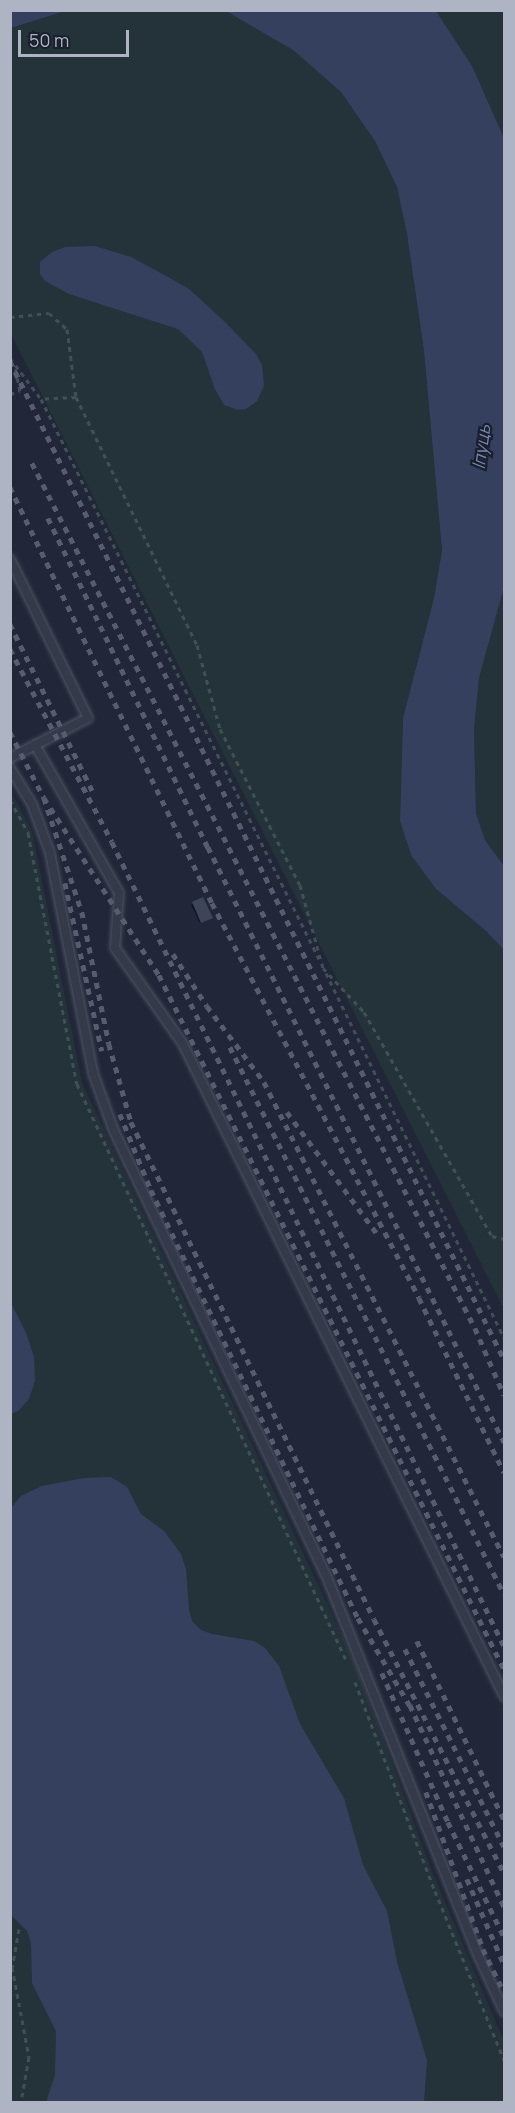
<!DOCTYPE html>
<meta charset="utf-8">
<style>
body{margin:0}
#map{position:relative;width:515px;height:2113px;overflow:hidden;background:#212738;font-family:Manrope,sans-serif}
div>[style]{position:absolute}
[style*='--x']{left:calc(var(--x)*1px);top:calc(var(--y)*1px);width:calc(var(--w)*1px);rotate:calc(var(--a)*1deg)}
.green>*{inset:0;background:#233339}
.water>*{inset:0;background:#35405f}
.shadow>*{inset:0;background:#0007}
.building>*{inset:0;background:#3d4558}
.path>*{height:3px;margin-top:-1.5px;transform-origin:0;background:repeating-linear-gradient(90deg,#405057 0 4.5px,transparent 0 9px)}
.roads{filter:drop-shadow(0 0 2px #4f5463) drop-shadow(0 0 2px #4f5463)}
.lane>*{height:8px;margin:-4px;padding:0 4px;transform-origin:4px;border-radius:4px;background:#343a49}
.rail>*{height:4.5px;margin-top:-2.25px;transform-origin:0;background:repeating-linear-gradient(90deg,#565d70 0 6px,transparent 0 12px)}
span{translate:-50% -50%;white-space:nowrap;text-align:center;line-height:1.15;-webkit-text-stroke:4.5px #1a1f2d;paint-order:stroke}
.water-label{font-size:18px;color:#7786ad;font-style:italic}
.frame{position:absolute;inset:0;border:12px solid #afb4c5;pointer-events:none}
.scale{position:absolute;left:18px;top:30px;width:111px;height:27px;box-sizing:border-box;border:3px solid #afb4c5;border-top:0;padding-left:8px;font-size:18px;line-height:21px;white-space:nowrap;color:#afb4c5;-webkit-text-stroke:4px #1a1f2d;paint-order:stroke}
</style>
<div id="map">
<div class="green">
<div style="clip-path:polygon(65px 11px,226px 11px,233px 13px,293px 50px,341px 92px,375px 141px,397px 187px,407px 234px,424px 351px,442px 550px,434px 598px,403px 718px,400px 821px,411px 855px,436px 889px,486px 931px,504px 950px,504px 1309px,11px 334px,11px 28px)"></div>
<div style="clip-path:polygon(436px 11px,504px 11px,504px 138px,472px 66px)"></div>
<div style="clip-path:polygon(504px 587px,504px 866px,485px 840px,476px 813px,474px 730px,479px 678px)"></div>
<div style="clip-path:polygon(11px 792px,32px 831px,82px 1083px,354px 1661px,432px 1871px,504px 2041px,504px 2102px,11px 2102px)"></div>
</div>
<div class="water">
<div style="clip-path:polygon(10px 11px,11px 10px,65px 11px,11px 28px)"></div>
<div style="clip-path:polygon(226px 11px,436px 11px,472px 66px,504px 138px,504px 587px,479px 678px,474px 730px,476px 813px,485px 840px,504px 866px,504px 950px,486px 931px,436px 889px,411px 855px,400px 821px,403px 718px,434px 598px,442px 550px,424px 351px,407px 234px,397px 187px,375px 141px,341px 92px,293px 50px)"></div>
<div style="clip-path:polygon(95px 246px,131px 257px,170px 278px,189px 289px,225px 322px,256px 354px,262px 365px,264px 386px,257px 401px,246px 409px,238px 410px,224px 405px,215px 389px,202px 352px,178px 329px,69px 294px,45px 281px,40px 274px,40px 262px,52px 252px,65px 247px)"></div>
<div style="clip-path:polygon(11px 1303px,26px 1333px,34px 1357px,35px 1381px,29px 1399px,18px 1411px,11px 1414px)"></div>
<div style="clip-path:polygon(111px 1477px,127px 1487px,141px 1514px,164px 1531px,181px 1554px,186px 1569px,189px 1609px,192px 1621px,201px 1630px,212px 1634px,254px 1641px,265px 1648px,279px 1666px,300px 1724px,344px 1798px,363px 1865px,387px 1911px,397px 1962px,427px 2060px,424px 2102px,46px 2102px,55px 2075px,56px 2031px,32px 1983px,31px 1943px,27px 1931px,11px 1915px,11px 1508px,21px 1496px,42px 1486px,84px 1478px)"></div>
</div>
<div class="shadow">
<div style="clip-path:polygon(202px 899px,210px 918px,200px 923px,191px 905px)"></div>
</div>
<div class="building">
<div style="clip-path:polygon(203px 897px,213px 918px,201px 923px,192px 902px)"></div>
</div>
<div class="path">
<div style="--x:10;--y:317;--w:39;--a:-6"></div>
<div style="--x:49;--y:313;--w:24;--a:42"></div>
<div style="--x:67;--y:329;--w:69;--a:82.5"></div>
<div style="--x:76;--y:397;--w:276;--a:64"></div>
<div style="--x:197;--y:645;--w:87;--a:74.7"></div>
<div style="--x:220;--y:729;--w:175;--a:62.9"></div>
<div style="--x:300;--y:885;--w:86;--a:74.5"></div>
<div style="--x:323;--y:968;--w:60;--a:47"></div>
<div style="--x:364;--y:1012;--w:258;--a:60.3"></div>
<div style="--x:492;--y:1236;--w:12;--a:14"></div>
<div style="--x:10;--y:358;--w:51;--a:52.9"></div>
<div style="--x:10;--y:394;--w:10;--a:-17"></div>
<div style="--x:20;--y:391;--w:25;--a:-102"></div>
<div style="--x:76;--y:397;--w:35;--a:177"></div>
<div style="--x:41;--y:399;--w:625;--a:63.6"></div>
<div style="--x:10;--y:800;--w:38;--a:61"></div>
<div style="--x:28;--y:833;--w:256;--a:79"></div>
<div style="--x:77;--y:1084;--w:638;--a:64.96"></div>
<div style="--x:326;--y:973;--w:406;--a:64"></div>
<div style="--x:355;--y:1682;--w:224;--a:69.1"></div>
<div style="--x:435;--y:1891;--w:183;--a:67.8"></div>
<div style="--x:19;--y:1929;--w:39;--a:100"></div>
<div style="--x:12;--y:1967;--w:92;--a:79.3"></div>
<div style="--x:29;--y:2057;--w:46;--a:100.1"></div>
</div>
<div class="roads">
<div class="lane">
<div style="--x:10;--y:559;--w:177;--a:63.9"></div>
<div style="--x:88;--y:718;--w:88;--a:152.9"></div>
<div style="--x:35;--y:745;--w:170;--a:60.4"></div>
<div style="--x:119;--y:893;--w:55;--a:94.2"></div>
<div style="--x:115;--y:948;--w:118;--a:54.7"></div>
<div style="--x:183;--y:1044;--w:727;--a:63.79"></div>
<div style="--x:10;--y:768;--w:42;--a:58.6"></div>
<div style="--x:32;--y:804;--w:52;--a:69.8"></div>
<div style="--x:50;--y:853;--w:224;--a:78.9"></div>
<div style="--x:93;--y:1073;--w:62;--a:70.1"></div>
<div style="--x:114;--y:1131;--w:492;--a:64.5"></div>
<div style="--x:326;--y:1575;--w:412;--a:68.2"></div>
<div style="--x:479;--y:1957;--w:60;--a:65.2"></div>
</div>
</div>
<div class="rail">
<div style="--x:10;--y:361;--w:1114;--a:63.67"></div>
<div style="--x:32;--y:463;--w:972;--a:62.88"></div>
<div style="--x:475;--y:1328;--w:73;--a:66.6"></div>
<div style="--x:10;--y:487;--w:462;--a:64.1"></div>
<div style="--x:212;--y:903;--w:446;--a:62.3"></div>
<div style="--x:419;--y:1298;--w:194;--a:64"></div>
<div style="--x:48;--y:518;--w:366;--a:64.1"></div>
<div style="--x:208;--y:847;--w:665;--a:63.55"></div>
<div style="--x:10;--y:624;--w:190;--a:63.7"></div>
<div style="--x:10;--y:649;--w:218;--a:62.1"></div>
<div style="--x:112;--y:842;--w:894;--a:64.01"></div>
<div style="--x:10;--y:732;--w:74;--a:62.7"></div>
<div style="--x:44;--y:798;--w:211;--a:57"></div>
<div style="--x:159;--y:975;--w:775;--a:63.57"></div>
<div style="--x:44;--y:798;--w:120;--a:71.6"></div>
<div style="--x:82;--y:912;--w:135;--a:78.4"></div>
<div style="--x:109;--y:1044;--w:81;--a:74.2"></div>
<div style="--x:131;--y:1122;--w:553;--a:63.94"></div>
<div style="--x:374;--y:1619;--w:285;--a:62.9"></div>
<div style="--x:65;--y:883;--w:172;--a:77.6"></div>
<div style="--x:173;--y:954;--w:62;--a:56.8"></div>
<div style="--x:207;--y:1006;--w:95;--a:53.1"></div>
<div style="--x:264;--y:1082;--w:532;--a:63.19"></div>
<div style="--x:230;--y:1047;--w:612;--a:63.39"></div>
<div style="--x:287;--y:1112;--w:153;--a:53.5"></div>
<div style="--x:120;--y:1114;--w:82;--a:67.8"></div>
<div style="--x:151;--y:1190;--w:475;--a:64.2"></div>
<div style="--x:358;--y:1618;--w:108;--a:59.4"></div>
<div style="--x:417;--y:1641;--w:198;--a:64"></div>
<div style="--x:405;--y:1649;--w:221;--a:63.4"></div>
<div style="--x:382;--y:1673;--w:163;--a:66.1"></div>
<div style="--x:448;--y:1822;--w:128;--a:64"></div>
<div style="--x:410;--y:1705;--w:223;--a:65"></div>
<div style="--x:426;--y:1792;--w:167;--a:70"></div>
<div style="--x:483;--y:1949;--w:48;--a:64"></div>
<div style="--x:467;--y:1879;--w:93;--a:66.5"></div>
</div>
<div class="water-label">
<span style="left:481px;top:447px;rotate:-82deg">Іпуць</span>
</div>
<div class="frame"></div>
<div class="scale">50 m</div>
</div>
